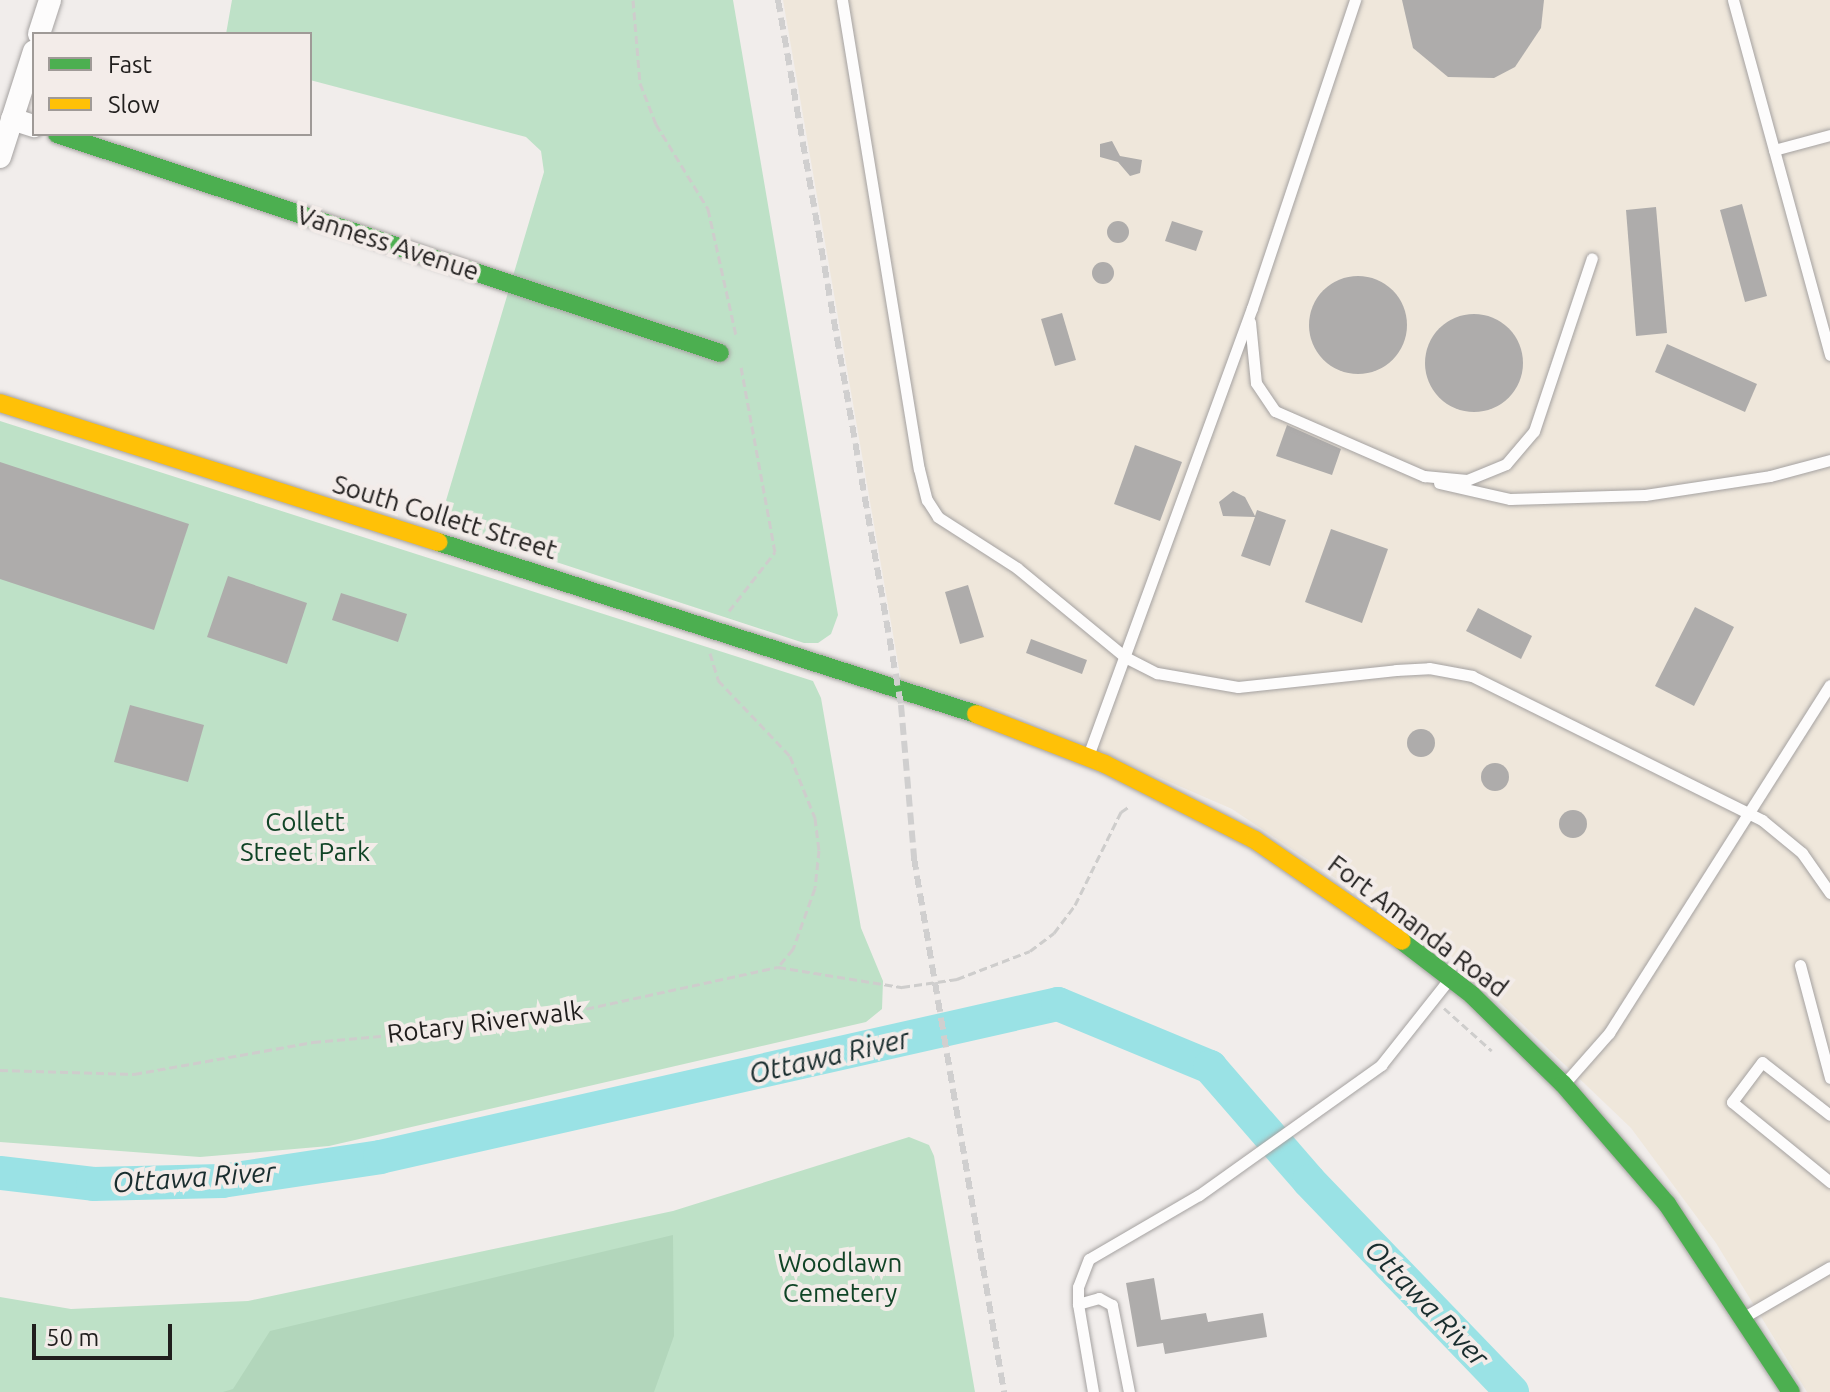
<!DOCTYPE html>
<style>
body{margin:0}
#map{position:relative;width:1830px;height:1392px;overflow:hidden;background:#f1edeb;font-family:Ubuntu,sans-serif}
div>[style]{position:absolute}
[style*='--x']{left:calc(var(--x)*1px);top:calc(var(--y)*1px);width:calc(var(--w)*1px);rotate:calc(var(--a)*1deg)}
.industrial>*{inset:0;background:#efe7db}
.green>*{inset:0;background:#bee1c7}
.forest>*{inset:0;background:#b2d6bb}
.river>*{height:34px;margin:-17px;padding:0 17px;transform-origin:17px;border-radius:17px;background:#9ae2e5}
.building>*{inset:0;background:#aeacab}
.round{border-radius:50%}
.path>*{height:3px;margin-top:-1.5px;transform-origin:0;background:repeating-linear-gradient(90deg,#cecdcc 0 8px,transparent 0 12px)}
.roads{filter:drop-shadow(0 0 2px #a5a2a1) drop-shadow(0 0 2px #a5a2a1)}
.lane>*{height:11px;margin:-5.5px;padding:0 5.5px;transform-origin:5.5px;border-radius:5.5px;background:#fdfcfc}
.street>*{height:22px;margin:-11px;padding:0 11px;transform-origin:11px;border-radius:11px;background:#fdfcfc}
.fast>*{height:18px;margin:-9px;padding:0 9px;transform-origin:9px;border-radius:9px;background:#4caf50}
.slow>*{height:18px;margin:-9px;padding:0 9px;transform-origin:9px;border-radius:9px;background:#ffc107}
.rail>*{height:6px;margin-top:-3px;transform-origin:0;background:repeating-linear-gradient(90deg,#d0cfcf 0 12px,transparent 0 18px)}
span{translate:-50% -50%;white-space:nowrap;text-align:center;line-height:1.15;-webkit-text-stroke:8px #f3ece9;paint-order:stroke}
.street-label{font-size:26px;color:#201e1d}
.park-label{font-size:26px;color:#104426}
.water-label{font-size:28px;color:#192d2e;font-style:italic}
.legend{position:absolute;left:32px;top:32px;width:280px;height:104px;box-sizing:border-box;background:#f3ece9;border:2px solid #9f9a97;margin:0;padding:10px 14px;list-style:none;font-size:24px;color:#201e1d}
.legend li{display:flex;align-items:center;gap:16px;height:40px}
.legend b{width:40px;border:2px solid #9f9a97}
.scale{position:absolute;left:32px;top:1324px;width:140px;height:36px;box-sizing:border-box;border:4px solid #201e1d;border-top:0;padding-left:10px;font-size:24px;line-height:28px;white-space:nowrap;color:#201e1d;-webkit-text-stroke:6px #f3ece9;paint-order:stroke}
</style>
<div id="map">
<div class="industrial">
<div style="clip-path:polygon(783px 0,1830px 0,1830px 1392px,1807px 1392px,1716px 1243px,1631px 1128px,1449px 954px,1232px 809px,1009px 712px,901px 680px)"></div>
</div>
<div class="green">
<div style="clip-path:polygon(232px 0,733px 0,838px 615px,831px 634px,818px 643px,804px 643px,452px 528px,445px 504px,544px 172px,541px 151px,526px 137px,310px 80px,310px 34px,226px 34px)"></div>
<div style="clip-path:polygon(0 421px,813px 681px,821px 698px,861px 928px,883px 981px,882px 1009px,866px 1022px,329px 1146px,200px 1157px,0 1142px)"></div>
<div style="clip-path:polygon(909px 1137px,929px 1145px,934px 1156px,975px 1392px,0 1392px,0 1297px,71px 1309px,248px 1301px,673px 1211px)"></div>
</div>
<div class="forest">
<div style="clip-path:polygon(673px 1235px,674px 1336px,654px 1392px,223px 1392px,233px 1389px,270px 1331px)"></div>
</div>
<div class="river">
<div style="--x:0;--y:1173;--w:94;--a:6.7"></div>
<div style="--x:93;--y:1184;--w:129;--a:-1.3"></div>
<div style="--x:222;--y:1181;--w:160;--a:-8.6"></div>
<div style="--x:380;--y:1157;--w:695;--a:-12.72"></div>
<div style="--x:1058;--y:1004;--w:165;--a:22.5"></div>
<div style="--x:1210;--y:1067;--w:151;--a:49"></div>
<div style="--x:1309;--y:1181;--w:293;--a:46.1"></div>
</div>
<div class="building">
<div style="clip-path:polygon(1402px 0,1544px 0,1541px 28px,1515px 67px,1494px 78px,1448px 77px,1413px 48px)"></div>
<div style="clip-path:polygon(1112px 141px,1120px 156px,1142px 160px,1140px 173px,1130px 176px,1118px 162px,1100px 157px,1100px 144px)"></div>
<div style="clip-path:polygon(1742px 204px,1767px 296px,1745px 302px,1720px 210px)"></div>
<div style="clip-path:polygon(1656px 207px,1667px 333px,1636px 336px,1626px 210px)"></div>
<div style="clip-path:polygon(1172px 221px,1203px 231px,1196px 251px,1165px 241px)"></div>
<div class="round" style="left:1107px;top:221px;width:22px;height:22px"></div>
<div class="round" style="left:1092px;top:262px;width:22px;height:22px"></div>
<div class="round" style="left:1309px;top:276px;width:98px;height:98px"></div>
<div style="clip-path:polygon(1062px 313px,1076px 360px,1055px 366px,1041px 319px)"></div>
<div class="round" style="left:1425px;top:314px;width:98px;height:98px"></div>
<div style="clip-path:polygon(1667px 344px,1757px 384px,1745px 412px,1655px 372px)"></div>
<div style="clip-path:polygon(1287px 425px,1341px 449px,1332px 475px,1276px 456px)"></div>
<div style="clip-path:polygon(1135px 445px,1182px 462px,1160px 521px,1114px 504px)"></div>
<div style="clip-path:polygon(0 462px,189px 524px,154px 630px,0 579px)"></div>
<div style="clip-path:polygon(1233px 491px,1245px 497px,1255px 516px,1257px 510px,1286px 520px,1270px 566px,1241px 556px,1255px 517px,1223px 516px,1219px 502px)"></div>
<div style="clip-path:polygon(1331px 529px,1388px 549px,1362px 623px,1305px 602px)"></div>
<div style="clip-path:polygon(228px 576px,307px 603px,287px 664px,207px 637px)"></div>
<div style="clip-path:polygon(968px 585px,984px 637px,960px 644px,945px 592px)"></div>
<div style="clip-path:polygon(341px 593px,407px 614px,398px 642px,332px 620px)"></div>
<div style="clip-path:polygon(1695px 607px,1734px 627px,1694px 706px,1655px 686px)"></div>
<div style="clip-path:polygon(1478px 608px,1532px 636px,1521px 659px,1466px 631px)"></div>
<div style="clip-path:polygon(1031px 639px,1087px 660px,1082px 674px,1026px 653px)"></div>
<div style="clip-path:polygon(130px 705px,204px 725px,188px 782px,114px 762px)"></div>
<div class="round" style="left:1407px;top:729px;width:28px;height:28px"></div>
<div class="round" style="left:1481px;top:763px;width:28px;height:28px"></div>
<div class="round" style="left:1559px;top:810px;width:28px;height:28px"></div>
<div style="clip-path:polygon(1154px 1278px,1161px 1320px,1206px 1313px,1208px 1322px,1263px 1313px,1267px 1337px,1165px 1354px,1163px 1343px,1137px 1347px,1126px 1283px)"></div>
</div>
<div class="path">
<div style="--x:633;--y:0;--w:83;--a:85.2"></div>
<div style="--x:640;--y:83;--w:44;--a:68.7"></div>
<div style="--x:656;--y:124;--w:100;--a:58.5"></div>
<div style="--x:708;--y:209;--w:129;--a:77.5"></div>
<div style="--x:729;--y:611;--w:75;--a:-52.1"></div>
<div style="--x:775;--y:552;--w:189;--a:-100.4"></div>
<div style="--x:710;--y:653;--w:28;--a:73"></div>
<div style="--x:718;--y:680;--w:105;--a:46.5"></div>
<div style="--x:790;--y:756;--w:67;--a:68"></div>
<div style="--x:815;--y:818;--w:32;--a:83"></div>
<div style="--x:819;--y:850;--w:38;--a:96"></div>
<div style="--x:815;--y:888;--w:65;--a:109.8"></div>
<div style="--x:793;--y:949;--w:23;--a:130"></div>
<div style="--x:1444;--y:1008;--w:64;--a:41.9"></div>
<div style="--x:0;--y:1070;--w:134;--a:1.7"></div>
<div style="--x:134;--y:1074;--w:182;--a:-10.1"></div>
<div style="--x:313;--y:1042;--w:204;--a:-5.1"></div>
<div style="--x:516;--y:1024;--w:268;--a:-12.3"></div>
<div style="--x:778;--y:967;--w:126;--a:9.2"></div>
<div style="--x:902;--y:987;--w:56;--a:-8.3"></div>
<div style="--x:957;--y:979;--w:78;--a:-21"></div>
<div style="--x:1030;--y:951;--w:30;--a:-37"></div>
<div style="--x:1054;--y:933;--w:35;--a:-53"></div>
<div style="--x:1075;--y:905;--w:104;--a:-63.7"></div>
<div style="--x:1121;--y:812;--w:11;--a:-34"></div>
</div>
<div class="roads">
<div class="lane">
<div style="--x:842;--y:0;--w:475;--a:80.7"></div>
<div style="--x:919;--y:469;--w:32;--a:76"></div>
<div style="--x:927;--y:500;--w:20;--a:57"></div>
<div style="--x:938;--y:517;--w:94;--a:32.8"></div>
<div style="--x:1017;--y:568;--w:140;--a:39.5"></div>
<div style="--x:1125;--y:657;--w:36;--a:27"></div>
<div style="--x:1157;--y:673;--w:82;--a:9.8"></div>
<div style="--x:1238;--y:687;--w:159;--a:-6.1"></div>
<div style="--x:1396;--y:670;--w:33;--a:-3"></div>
<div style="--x:1429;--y:668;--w:44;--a:10.5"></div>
<div style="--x:1472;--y:676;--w:324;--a:26.4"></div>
<div style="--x:1762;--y:820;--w:52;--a:39.5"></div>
<div style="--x:1802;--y:853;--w:49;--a:55"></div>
<div style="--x:1733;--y:0;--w:368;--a:74.7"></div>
<div style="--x:1774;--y:150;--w:58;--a:-15"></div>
<div style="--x:1250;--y:322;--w:61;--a:84.4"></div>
<div style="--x:1256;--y:383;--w:34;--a:56"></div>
<div style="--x:1275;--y:411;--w:163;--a:23.6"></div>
<div style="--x:1424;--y:476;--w:43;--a:5.3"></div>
<div style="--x:1467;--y:480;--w:42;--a:-22.3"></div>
<div style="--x:1506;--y:464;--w:43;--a:-49.7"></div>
<div style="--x:1534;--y:431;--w:182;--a:-71.5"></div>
<div style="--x:1439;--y:483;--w:73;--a:12.7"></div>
<div style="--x:1510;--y:499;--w:135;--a:-1.7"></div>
<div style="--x:1645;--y:495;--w:126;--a:-8.6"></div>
<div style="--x:1770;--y:476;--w:62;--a:-14.9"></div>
<div style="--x:1088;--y:756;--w:477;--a:-69.9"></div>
<div style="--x:1252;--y:308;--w:325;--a:-71.5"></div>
<div style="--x:1800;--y:965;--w:117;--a:75.1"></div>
<div style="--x:1564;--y:1084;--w:68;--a:-48.6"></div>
<div style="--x:1609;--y:1033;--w:412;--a:-57.6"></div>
<div style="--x:1830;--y:1115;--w:86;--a:-142.1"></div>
<div style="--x:1762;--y:1062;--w:50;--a:126.9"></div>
<div style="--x:1732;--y:1102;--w:127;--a:39.2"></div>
<div style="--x:1078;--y:1304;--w:89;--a:80.3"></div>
<div style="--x:1744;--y:1317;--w:99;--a:-30.2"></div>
<div style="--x:1129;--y:1392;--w:89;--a:-101.1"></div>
<div style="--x:1112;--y:1305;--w:15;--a:-152"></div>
<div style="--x:1099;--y:1298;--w:22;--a:164"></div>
<div style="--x:1078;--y:1304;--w:17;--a:-90"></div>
<div style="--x:1078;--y:1287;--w:30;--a:-69"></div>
<div style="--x:1089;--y:1259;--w:127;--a:-30.2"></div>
<div style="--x:1199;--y:1195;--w:224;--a:-35.5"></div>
<div style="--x:1381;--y:1065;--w:111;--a:-51.6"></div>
</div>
<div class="street">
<div style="--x:39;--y:34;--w:36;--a:-72"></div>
<div style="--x:12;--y:119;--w:23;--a:18"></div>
<div style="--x:0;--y:157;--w:111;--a:-72.2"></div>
</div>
<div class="fast">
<div style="--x:57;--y:134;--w:698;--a:18.28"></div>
<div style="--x:438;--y:542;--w:565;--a:17.73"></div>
<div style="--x:1402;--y:941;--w:88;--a:37.6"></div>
<div style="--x:1472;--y:995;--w:127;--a:44.4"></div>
<div style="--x:1563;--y:1084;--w:159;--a:49.1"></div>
<div style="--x:1667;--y:1204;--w:225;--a:56.6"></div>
</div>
<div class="slow">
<div style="--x:0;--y:403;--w:460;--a:17.6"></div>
<div style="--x:976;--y:714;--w:138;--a:21.2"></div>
<div style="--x:1105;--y:764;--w:168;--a:26.9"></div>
<div style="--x:1255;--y:840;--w:178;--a:34.5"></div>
</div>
</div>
<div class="rail">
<div style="--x:778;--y:0;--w:716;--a:80.1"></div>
<div style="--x:901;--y:705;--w:154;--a:85.1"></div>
<div style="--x:914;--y:858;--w:542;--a:80.43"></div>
</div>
<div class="street-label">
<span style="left:388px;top:243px;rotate:18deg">Vanness Avenue</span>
<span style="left:445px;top:517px;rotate:17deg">South Collett Street</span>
<span style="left:1418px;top:926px;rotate:37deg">Fort Amanda Road</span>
<span style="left:485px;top:1022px;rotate:-7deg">Rotary Riverwalk</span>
</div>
<div class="park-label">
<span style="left:305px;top:837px">Collett<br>Street Park</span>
<span style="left:840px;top:1278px">Woodlawn<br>Cemetery</span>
</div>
<div class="water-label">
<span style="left:829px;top:1056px;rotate:-13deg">Ottawa River</span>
<span style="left:194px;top:1177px;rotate:-4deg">Ottawa River</span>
<span style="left:1427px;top:1303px;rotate:46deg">Ottawa River</span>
</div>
<ul class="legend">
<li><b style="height:10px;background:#4caf50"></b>Fast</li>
<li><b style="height:10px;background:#ffc107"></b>Slow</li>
</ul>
<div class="scale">50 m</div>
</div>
